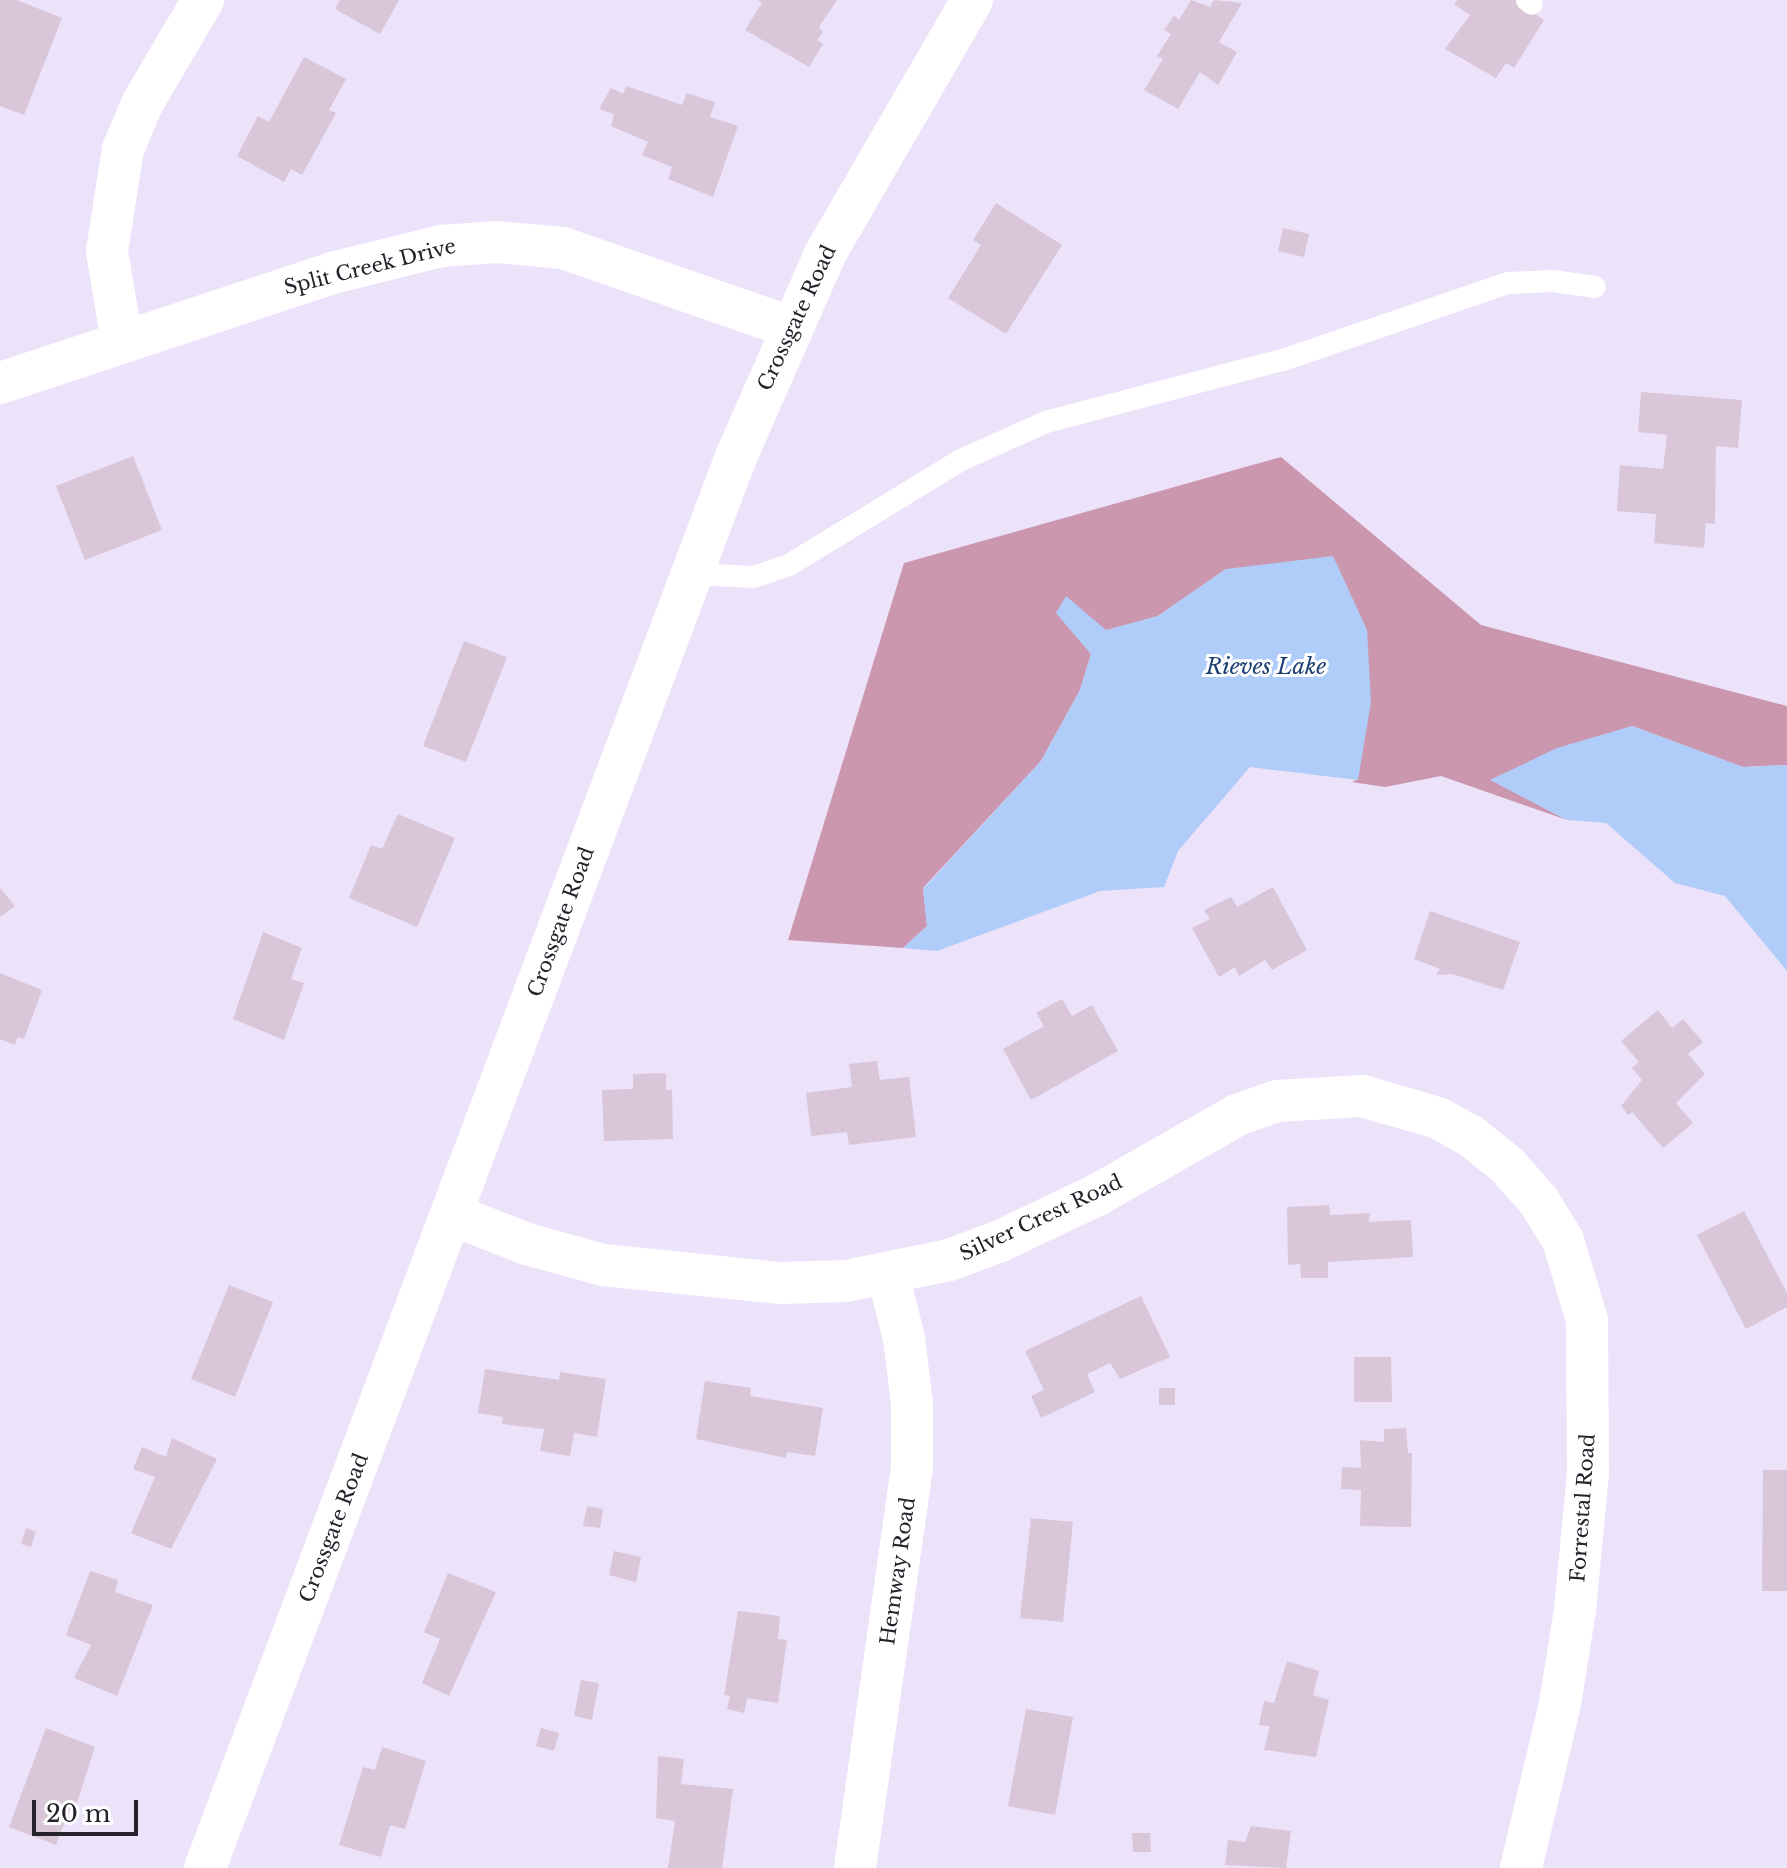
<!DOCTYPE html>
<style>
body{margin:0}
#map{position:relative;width:1787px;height:1868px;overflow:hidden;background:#ece2fa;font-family:"Libre Baskerville",serif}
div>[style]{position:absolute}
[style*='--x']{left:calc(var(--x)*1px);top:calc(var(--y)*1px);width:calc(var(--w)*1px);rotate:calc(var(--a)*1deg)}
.forest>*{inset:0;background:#ca97af}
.water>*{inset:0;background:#b0ccf8}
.building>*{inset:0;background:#dac6d9}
.service>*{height:22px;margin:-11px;padding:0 11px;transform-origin:11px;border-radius:11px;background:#fff}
.minor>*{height:42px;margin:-21px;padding:0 21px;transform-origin:21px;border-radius:21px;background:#fff}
span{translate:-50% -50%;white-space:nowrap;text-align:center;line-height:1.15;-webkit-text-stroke:6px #fff;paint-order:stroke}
.street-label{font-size:20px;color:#26222b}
.water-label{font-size:22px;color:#1d3e72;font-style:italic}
.scale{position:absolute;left:32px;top:1800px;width:106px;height:36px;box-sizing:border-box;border:4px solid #26222b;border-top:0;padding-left:10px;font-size:24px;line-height:28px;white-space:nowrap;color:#26222b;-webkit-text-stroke:6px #fff;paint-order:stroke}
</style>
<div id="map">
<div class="forest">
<div style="clip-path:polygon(1281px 457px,1481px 625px,1787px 706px,1787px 765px,1743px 767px,1632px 726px,1491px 780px,1567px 820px,1441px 776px,1385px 787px,1352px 782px,1358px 779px,1226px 569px,1158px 616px,1105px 631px,1057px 613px,1091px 654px,1080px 690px,1041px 761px,923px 888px,927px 926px,903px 948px,788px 940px,904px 563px)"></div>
</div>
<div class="water">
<div style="clip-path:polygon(1333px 556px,1367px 630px,1371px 702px,1358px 780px,1250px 767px,1178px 851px,1164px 887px,1100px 891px,937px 951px,903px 948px,927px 926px,923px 889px,1041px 761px,1080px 690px,1091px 654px,1056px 613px,1066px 596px,1106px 630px,1158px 616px,1226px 569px)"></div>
<div style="clip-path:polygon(1632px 726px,1743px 767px,1787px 765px,1787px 971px,1725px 896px,1675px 883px,1606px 823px,1567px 820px,1490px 780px,1557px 748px)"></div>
</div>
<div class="building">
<div style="clip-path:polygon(0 0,17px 0,62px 18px,24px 115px,0 106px)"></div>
<div style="clip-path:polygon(340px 0,399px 0,380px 34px,335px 9px)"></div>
<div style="clip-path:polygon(758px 0,837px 0,819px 27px,823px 32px,817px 40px,823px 44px,809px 67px,745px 30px,762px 3px)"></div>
<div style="clip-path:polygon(1191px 0,1210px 7px,1214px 0,1242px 3px,1219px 42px,1237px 52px,1218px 85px,1200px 72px,1178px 109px,1144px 90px,1163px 59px,1157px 56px,1171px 34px,1164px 30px,1174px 16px,1179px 20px)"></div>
<div style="clip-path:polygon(1457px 0,1515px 0,1544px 20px,1514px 68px,1506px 63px,1496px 78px,1445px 49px,1470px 15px,1454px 4px)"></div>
<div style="clip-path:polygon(304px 57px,346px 79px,329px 110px,336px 113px,302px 175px,291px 169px,284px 182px,237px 156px,258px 116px,269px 122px)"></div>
<div style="clip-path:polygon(626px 86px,682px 105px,687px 93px,715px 102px,710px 117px,738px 126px,713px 197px,668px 179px,672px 167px,642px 155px,648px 142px,611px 126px,614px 114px,599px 109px,611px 88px,623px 94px)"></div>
<div style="clip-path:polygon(996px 203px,1062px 245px,1006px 334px,948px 298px,981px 245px,973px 240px)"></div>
<div style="clip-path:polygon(1283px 228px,1309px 234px,1304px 257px,1278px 251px)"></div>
<div style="clip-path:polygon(1641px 392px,1742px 400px,1738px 448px,1716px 446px,1715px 524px,1706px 523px,1704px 548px,1654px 543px,1656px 514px,1617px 511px,1620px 465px,1663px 469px,1667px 435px,1638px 432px)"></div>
<div style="clip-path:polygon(133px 456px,162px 530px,85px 560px,56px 486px)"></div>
<div style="clip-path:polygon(464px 641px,507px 657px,466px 762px,423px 746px)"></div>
<div style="clip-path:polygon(398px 814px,455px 838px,417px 927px,349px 898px,371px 845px,382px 849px)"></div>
<div style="clip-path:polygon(1273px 887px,1307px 950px,1272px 970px,1265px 960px,1239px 976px,1235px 967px,1219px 977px,1192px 928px,1210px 919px,1204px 910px,1231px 897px,1237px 907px)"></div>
<div style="clip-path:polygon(0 888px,15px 906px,0 917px)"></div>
<div style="clip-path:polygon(1430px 911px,1520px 942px,1503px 990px,1452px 974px,1436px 975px,1440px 969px,1414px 959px)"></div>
<div style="clip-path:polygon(263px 932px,302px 948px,291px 979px,304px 983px,284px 1040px,233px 1019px)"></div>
<div style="clip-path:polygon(0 973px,42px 990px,24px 1039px,18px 1037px,15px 1045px,0 1039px)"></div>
<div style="clip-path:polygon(1062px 999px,1072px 1016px,1092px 1005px,1118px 1051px,1031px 1100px,1003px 1049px,1044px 1026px,1036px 1013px)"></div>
<div style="clip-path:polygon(1658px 1010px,1672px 1028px,1683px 1019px,1703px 1042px,1688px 1054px,1705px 1074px,1676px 1103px,1693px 1123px,1663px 1148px,1632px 1112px,1628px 1115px,1621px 1106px,1642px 1080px,1632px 1068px,1639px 1062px,1621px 1041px)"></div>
<div style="clip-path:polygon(877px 1061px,880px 1080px,909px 1077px,916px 1137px,849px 1145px,847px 1132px,811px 1136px,806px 1093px,852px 1087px,849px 1064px)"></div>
<div style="clip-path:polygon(666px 1073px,666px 1090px,672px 1090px,673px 1139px,604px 1141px,602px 1090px,633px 1089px,633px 1074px)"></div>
<div style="clip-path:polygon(1329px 1205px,1330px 1215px,1370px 1213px,1369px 1222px,1411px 1220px,1413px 1257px,1328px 1262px,1328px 1278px,1301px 1278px,1300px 1264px,1288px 1265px,1287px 1207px)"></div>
<div style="clip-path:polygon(1744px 1211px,1787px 1293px,1787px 1307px,1746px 1329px,1697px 1235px)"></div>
<div style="clip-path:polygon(229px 1285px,273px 1302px,235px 1397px,191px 1379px)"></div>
<div style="clip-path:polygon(1141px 1296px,1170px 1357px,1120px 1379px,1110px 1363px,1087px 1374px,1095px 1392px,1041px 1418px,1031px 1396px,1044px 1390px,1025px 1351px)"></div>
<div style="clip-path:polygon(1354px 1357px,1391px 1357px,1392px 1402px,1354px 1402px)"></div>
<div style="clip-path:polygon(485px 1369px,559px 1380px,560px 1372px,606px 1379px,597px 1437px,574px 1433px,570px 1456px,540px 1451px,544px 1429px,502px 1424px,503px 1417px,478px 1413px)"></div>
<div style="clip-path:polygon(705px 1381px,751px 1388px,750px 1396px,823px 1408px,815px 1456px,787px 1452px,786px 1458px,696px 1439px)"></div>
<div style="clip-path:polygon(1159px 1388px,1175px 1388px,1175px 1405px,1159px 1405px)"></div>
<div style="clip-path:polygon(1406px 1428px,1408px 1453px,1412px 1453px,1411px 1527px,1360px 1526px,1361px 1490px,1341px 1489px,1342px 1467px,1361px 1468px,1360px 1440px,1384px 1442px,1384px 1429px)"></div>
<div style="clip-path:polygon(172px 1438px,217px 1459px,171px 1549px,131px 1533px,155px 1477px,133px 1469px,142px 1447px,166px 1457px)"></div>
<div style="clip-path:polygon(1763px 1470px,1787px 1470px,1787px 1591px,1762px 1591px)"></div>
<div style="clip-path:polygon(587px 1506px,603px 1509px,600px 1528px,583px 1526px)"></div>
<div style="clip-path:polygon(1031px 1518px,1073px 1522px,1063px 1622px,1020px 1618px)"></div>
<div style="clip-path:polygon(26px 1528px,36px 1532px,31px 1547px,21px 1544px)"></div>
<div style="clip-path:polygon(614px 1551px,641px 1557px,636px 1582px,609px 1575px)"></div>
<div style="clip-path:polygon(90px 1571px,118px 1580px,115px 1592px,153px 1605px,117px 1696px,74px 1678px,91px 1645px,66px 1635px)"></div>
<div style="clip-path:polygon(448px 1573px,496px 1592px,449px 1696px,422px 1683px,440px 1639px,424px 1632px)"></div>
<div style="clip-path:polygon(738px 1611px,780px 1616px,778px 1639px,787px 1640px,778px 1703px,747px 1698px,744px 1713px,727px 1709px,730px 1696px,724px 1695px)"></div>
<div style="clip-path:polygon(1287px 1661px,1319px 1671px,1313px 1695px,1329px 1700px,1316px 1757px,1264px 1750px,1270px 1726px,1259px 1725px,1264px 1701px,1274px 1703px)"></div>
<div style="clip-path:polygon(581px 1680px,599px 1683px,592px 1720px,574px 1716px)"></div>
<div style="clip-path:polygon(1026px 1709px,1073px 1717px,1055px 1815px,1008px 1806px)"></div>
<div style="clip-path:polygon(46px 1728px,95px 1747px,74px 1812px,69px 1811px,56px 1845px,9px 1827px)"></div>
<div style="clip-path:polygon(541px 1728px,559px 1733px,554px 1751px,536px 1746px)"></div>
<div style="clip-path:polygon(382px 1747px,426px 1761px,405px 1829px,390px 1825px,381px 1857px,339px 1845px,363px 1767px,375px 1770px)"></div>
<div style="clip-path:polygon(658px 1756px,684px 1759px,681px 1784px,733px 1789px,722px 1868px,668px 1868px,675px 1821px,656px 1818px)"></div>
<div style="clip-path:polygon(1251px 1826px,1291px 1831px,1286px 1868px,1225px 1865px,1228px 1840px,1245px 1842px)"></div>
<div style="clip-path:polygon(1132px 1833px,1150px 1833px,1151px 1852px,1133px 1852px)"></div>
</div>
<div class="service">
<div style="--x:1527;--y:0;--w:6;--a:39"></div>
<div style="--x:695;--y:574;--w:59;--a:2.9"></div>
<div style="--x:754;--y:577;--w:37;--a:-19"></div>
<div style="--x:789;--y:565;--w:202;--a:-31.4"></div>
<div style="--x:961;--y:460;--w:93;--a:-24.1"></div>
<div style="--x:1046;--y:422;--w:245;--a:-14.7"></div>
<div style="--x:1283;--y:360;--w:238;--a:-18.9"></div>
<div style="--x:1508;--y:283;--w:45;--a:-2.5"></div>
<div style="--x:1553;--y:281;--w:42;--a:8.1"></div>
</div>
<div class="minor">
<div style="--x:122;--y:342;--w:92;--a:-99.4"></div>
<div style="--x:107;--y:251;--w:103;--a:-81.1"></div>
<div style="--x:123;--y:149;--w:51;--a:-66.9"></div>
<div style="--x:143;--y:102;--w:118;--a:-59.5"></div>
<div style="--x:0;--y:383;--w:350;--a:-18.3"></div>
<div style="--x:332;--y:273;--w:112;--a:-13.9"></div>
<div style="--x:441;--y:246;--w:56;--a:-4.1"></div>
<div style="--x:497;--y:242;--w:66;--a:5.2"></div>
<div style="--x:563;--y:248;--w:240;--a:19.2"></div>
<div style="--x:453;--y:1215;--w:79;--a:21.4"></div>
<div style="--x:527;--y:1244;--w:79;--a:15.4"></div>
<div style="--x:603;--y:1265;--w:179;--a:5.8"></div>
<div style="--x:781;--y:1283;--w:65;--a:-1.8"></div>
<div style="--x:846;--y:1281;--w:105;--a:-11.5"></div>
<div style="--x:949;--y:1260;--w:52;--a:-20.2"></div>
<div style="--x:998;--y:1242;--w:110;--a:-25.4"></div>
<div style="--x:1097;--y:1195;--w:161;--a:-29.7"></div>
<div style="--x:1237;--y:1115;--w:42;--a:-19.3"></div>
<div style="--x:1277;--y:1101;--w:85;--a:-3.4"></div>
<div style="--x:1362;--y:1096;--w:79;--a:16.1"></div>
<div style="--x:1438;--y:1118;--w:38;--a:29"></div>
<div style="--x:1471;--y:1136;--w:46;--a:38.9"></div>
<div style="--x:1507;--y:1165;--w:47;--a:48.5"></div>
<div style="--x:1538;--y:1200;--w:47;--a:58"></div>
<div style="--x:1563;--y:1240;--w:84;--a:73.3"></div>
<div style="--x:1587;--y:1320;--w:153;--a:89.6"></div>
<div style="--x:1588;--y:1473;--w:138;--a:95.4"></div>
<div style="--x:1575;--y:1610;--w:95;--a:99.1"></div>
<div style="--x:1560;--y:1704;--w:169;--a:103.4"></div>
<div style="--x:205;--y:1868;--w:1508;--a:-69.38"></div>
<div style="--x:736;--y:457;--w:222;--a:-66.3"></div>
<div style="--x:825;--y:254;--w:293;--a:-59.9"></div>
<div style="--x:855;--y:1868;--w:403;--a:-81.9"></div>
<div style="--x:912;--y:1469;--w:66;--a:-90"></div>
<div style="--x:912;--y:1403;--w:65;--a:-97"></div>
<div style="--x:904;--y:1338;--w:65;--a:-104.3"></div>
</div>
<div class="street-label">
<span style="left:370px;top:267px;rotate:-14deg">Split Creek Drive</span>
<span style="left:797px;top:318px;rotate:-65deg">Crossgate Road</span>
<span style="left:561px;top:922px;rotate:-70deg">Crossgate Road</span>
<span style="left:1041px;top:1218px;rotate:-25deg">Silver Crest Road</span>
<span style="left:1583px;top:1508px;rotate:-86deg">Forrestal Road</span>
<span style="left:334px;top:1528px;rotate:-69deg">Crossgate Road</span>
<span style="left:898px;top:1571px;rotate:-82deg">Hemway Road</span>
</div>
<div class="water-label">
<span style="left:1266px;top:667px">Rieves Lake</span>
</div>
<div class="scale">20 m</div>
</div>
